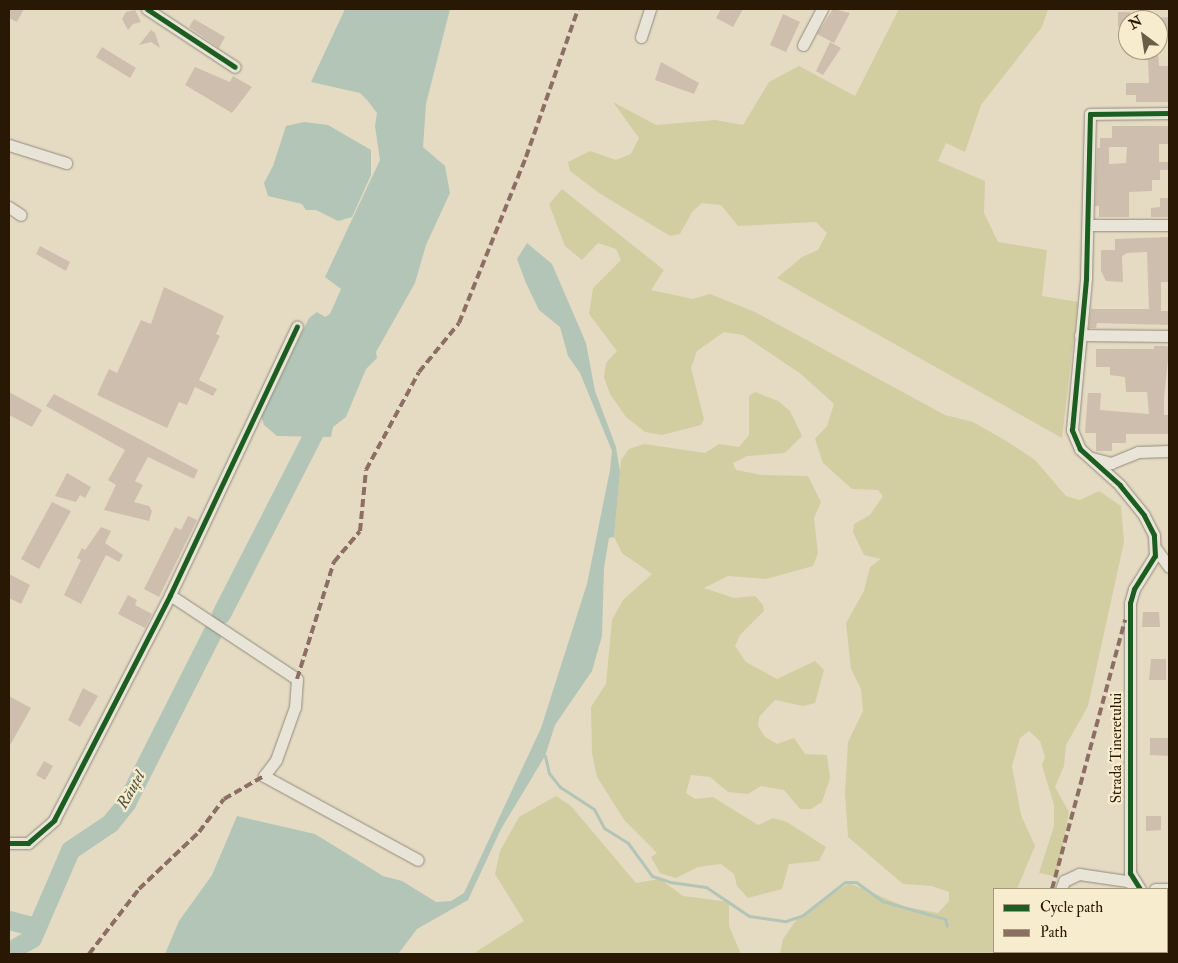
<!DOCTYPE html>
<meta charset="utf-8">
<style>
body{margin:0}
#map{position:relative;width:1178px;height:963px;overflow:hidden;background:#e5dbc3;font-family:"IM FELL Double Pica",serif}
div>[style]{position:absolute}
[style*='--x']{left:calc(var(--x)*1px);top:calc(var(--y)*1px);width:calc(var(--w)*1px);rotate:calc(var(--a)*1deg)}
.green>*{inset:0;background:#d3cda2}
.water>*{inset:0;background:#b2c5b7}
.stream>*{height:3px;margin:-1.5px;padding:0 1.5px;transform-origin:1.5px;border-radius:1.5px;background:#b2c5b7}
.river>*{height:19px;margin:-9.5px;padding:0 9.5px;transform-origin:9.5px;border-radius:9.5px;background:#b2c5b7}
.building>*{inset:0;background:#cebeae}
.roads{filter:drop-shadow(0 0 1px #928a7a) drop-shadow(0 0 1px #928a7a)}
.minor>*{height:11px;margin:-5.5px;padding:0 5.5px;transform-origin:5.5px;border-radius:5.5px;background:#e9e4d8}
.quiet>*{height:4px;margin-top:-2px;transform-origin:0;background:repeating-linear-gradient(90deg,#8d6e63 0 8px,transparent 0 12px)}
.cycleway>*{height:5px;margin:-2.5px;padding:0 2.5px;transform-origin:2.5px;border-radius:2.5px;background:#1b5e20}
span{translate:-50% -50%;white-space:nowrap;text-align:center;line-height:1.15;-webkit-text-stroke:4.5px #f8ecce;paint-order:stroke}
.street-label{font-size:15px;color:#291904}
.water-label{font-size:16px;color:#515241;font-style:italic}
.frame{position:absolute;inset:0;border:10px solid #291904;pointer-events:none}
.legend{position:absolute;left:993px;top:888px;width:175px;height:65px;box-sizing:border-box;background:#f8ecce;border:1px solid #a5987d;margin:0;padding:6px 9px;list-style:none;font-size:15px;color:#291904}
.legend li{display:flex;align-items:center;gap:10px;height:25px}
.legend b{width:25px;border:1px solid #a5987d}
.north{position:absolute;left:1118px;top:10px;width:50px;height:50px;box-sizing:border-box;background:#f8ecce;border:1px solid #a5987d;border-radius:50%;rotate:329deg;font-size:14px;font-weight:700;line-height:20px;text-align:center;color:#291904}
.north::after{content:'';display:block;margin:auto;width:18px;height:22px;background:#6b5d47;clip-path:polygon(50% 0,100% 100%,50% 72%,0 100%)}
</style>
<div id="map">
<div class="green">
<div style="clip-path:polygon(899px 9px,1048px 9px,1042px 27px,981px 105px,965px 152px,946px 143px,938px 161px,985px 181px,984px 213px,998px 242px,1047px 250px,1042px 296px,1078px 302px,1062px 438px,777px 278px,802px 257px,818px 250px,827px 233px,816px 222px,738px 226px,721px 205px,702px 203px,692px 212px,680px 234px,670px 236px,599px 193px,570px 171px,568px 162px,590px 151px,616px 160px,631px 154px,639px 138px,613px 102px,656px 125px,715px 120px,743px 125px,769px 82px,799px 66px,855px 96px)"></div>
<div style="clip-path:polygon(562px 189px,664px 270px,651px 290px,693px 299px,710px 294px,755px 312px,945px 415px,973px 422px,1008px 442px,1035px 460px,1066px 496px,1080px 500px,1099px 491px,1121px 506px,1124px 542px,1088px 706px,1066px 745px,1064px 766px,1055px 787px,1069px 812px,1057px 877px,1039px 873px,1054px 826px,1054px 805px,1042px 765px,1045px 757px,1040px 741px,1029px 731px,1020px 738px,1012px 766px,1021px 815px,1035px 846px,1017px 889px,994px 889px,994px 952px,1039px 954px,780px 954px,783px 939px,797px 919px,849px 883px,906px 907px,938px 913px,949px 901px,949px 892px,932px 886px,903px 884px,848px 837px,845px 793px,848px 742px,863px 711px,861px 689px,851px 669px,846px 623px,864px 591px,870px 567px,881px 559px,864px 555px,853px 532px,854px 524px,870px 515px,883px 496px,878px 490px,852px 489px,823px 463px,815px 439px,827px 426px,834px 404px,801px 374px,743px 335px,724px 332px,697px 351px,691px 368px,704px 419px,701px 425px,662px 435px,645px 432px,626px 417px,610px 394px,604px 377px,606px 363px,617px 351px,589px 314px,593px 288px,621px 260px,616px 249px,598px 243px,582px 260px,565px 246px,549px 204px)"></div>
<div style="clip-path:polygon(755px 392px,778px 401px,790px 411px,802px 436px,785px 453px,747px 456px,733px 463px,736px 470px,762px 475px,808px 476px,821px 502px,814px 518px,818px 553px,813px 566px,766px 579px,728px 576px,704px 588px,734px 598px,755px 596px,763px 605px,764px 611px,740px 635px,735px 646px,746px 662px,777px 679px,815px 661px,824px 670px,815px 703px,803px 706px,775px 700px,759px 717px,758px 726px,765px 737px,777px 744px,794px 738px,805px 754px,827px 755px,830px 778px,822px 802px,811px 809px,800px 809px,784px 790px,761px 786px,748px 794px,728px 792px,710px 777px,691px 775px,686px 793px,695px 799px,713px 797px,758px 825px,773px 818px,787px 822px,826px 847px,819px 861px,789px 864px,782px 889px,748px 898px,737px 886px,734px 874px,721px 864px,698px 867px,676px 878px,660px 873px,651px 857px,657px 853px,625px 821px,597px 777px,592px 753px,591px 707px,606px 684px,612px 620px,623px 600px,652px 574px,622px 553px,614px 537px,621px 460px,629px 449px,644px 444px,705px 453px,719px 444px,739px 447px,749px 435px,749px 396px)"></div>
<div style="clip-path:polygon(556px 796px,571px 806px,636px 883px,660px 879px,683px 896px,729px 902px,729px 926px,741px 954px,473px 954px,524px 921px,495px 874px,500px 851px,519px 817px)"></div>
</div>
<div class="water">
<div style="clip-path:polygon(345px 9px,450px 9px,426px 104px,423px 147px,445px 166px,450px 193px,426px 245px,415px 283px,376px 352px,377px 358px,366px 369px,346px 417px,333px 427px,331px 437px,277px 436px,264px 425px,261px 416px,309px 318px,317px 312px,325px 317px,330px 314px,341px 289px,325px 277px,380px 160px,375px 126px,377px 113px,367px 100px,360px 93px,311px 82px)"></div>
<div style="clip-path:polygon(304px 122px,328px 125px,371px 150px,371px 175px,352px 217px,338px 221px,316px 210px,306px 210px,302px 204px,268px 196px,264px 183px,273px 166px,286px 126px)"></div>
<div style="clip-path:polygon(527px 243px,552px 264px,586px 343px,595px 391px,616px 447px,620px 472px,614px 537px,609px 538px,604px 568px,602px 636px,592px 671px,555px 725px,545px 756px,501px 829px,468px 900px,417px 929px,398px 954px,165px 954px,179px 921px,212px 875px,237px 816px,315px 834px,383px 876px,402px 881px,436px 902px,451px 901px,464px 893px,541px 728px,587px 584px,610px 470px,612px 451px,580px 373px,568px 356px,560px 327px,539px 310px,526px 283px,517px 259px)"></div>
</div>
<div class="stream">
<div style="--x:545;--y:756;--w:17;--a:77"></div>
<div style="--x:549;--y:773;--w:18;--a:52"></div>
<div style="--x:560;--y:787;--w:40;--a:32.9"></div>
<div style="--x:594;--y:809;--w:21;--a:62"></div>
<div style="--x:604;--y:828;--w:28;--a:32"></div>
<div style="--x:628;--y:843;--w:41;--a:54"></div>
<div style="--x:652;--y:876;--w:19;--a:18"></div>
<div style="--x:670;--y:882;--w:36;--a:8"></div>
<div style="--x:706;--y:887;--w:52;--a:34"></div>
<div style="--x:749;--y:916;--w:37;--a:8"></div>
<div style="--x:786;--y:921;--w:18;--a:-19"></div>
<div style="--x:803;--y:915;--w:53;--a:-38.2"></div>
<div style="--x:845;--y:882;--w:11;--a:0"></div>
<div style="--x:856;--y:882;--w:32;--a:36"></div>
<div style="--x:882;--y:901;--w:66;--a:15.9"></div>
<div style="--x:945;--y:919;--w:7;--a:74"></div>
</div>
<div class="river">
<div style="--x:221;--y:614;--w:226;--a:-62.9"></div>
<div style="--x:9;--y:920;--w:28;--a:15"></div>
<div style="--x:9;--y:951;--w:26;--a:-29"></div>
<div style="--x:32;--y:938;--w:96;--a:-66.6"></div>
<div style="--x:70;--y:850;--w:48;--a:-34"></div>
<div style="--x:110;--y:823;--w:26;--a:-51"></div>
<div style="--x:126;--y:803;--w:193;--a:-63.2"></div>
</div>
<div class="building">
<div style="clip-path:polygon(9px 9px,24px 9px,17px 22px,9px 18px)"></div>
<div style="clip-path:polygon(721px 9px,743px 9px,733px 27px,716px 18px)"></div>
<div style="clip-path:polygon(833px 9px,850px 13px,834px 43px,817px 34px)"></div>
<div style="clip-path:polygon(135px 10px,141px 22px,133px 24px,128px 30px,122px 19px,126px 12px)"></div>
<div style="clip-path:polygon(1118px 12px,1130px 12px,1128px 27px,1118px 27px)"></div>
<div style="clip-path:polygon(783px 14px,800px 22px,786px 52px,770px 45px)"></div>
<div style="clip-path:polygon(1169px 17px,1169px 37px,1158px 37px,1158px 18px)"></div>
<div style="clip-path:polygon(194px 19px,225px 37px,219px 48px,189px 27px)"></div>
<div style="clip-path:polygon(151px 30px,155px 33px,160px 48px,151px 42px,139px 45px)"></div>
<div style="clip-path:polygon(830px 42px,841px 48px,823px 75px,816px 71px)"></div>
<div style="clip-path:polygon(102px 47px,136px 68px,130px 78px,96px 57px)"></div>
<div style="clip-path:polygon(1143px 50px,1158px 50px,1159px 66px,1169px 66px,1168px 102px,1136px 102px,1136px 95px,1126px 95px,1126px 83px,1149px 83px,1148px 59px,1143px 59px)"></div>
<div style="clip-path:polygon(661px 62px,699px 83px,694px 94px,655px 80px)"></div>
<div style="clip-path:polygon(195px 67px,230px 82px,233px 76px,252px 87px,232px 113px,185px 85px)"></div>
<div style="clip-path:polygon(evenodd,1112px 126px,1169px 126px,1169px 144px,1159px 144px,1159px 162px,1169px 162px,1169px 170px,1160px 170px,1160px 180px,1152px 180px,1152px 191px,1129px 192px,1129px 217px,1099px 217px,1099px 206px,1095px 206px,1097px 148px,1100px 148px,1100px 138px,1112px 138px,1112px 126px,1109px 147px,1127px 147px,1126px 163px,1109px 164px,1109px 147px)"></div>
<div style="clip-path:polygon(1160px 198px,1169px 198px,1169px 217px,1151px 217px,1151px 208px,1160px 207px)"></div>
<div style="clip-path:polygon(1169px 237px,1169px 282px,1161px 282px,1161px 311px,1169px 311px,1169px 325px,1097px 323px,1096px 328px,1089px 328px,1091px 309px,1149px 309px,1147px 252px,1127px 253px,1122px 256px,1123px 282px,1106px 281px,1101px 271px,1101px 250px,1115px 250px,1115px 239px)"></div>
<div style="clip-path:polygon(40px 246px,70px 262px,66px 271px,36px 254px)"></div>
<div style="clip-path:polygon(164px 287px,224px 316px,216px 334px,220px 336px,199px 380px,217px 389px,213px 396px,195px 387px,187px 405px,179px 402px,167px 428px,97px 395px,109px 369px,117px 373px,141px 320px,151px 324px)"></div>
<div style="clip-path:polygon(1154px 346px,1167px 346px,1169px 349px,1164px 398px,1164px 415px,1169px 415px,1169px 434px,1126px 434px,1126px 443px,1112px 443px,1112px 451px,1096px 451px,1096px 433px,1085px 433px,1088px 393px,1101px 393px,1100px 410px,1149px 414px,1147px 392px,1126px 392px,1125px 377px,1110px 375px,1110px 367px,1096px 367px,1096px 349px,1154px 349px)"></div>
<div style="clip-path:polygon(9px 392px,42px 410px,32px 427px,9px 415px)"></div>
<div style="clip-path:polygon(54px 394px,198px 470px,194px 479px,148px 457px,135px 481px,143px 485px,134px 502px,149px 506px,152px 511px,149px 521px,104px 510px,116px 485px,108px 480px,125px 450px,46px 406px)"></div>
<div style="clip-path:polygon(67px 473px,91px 487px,85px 498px,80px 495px,76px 502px,55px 496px)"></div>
<div style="clip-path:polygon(52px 502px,71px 511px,39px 569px,21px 559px)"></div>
<div style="clip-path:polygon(188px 516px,197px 520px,159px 597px,144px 589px,175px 527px,181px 530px)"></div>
<div style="clip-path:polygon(101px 527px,111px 531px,105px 543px,123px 555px,119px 562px,106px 555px,81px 604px,64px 595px,81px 560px,77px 558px,82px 548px,85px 550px)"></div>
<div style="clip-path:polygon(9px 574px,30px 585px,21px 604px,9px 598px)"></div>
<div style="clip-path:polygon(128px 595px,137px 600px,135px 605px,152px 614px,145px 628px,118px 614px)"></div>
<div style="clip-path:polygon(1143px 612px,1159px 612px,1160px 627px,1142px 627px)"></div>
<div style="clip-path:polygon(1151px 659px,1166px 659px,1166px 680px,1149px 680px)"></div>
<div style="clip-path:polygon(83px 688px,98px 696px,80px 727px,68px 720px)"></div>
<div style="clip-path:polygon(9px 696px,31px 708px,9px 747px)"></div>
<div style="clip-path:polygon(1150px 738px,1169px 738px,1169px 756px,1150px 755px)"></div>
<div style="clip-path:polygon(44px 761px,53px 766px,45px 780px,36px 775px)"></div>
<div style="clip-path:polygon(1146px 816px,1161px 816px,1161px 830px,1146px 831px)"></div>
</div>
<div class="roads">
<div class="minor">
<div style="--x:147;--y:9;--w:105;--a:33.4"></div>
<div style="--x:641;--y:37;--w:29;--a:-72"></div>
<div style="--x:803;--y:45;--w:41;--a:-62.2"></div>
<div style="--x:9;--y:145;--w:60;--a:17.5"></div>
<div style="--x:9;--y:207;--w:14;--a:34"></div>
<div style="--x:1088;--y:225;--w:81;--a:0"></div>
<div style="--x:1080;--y:335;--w:89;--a:0.6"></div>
<div style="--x:1092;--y:458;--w:20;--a:15"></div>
<div style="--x:1111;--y:463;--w:29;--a:-22"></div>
<div style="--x:1138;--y:452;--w:31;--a:-2"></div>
<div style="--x:1156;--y:549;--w:22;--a:54"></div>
<div style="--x:170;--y:595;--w:152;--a:33.5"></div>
<div style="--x:297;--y:679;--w:28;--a:94"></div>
<div style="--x:295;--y:707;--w:56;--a:109.7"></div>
<div style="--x:276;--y:760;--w:20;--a:127"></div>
<div style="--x:264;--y:776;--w:175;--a:28.6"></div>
<div style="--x:9;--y:843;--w:19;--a:0"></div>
<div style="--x:28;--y:843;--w:35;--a:-41"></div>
<div style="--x:54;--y:820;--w:253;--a:-62.7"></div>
<div style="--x:170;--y:595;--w:297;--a:-64.7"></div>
<div style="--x:1061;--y:889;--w:9;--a:-69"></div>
<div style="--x:1064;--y:881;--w:17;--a:-25"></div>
<div style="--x:1079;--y:874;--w:49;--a:8.3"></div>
<div style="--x:1127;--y:881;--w:10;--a:29"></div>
<div style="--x:1140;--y:889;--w:19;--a:-122"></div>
<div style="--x:1130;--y:873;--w:270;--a:-90"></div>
<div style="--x:1130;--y:603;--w:15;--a:-74"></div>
<div style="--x:1134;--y:589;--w:39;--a:-58"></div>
<div style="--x:1155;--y:556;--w:21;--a:-93"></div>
<div style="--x:1154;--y:535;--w:22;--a:-117"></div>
<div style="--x:1144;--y:515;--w:38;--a:-129"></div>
<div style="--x:1120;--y:485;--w:54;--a:-138"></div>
<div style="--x:1080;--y:449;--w:21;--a:-113"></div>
<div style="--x:1072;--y:430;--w:153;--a:-84.7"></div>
<div style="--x:1086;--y:278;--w:164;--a:-88.6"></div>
<div style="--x:1090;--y:114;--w:79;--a:-0.7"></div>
<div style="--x:1155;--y:889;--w:14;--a:0"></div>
<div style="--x:1045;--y:954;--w:2;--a:-63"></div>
<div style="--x:1132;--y:954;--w:2;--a:-90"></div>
</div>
</div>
<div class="quiet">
<div style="--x:297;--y:679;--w:123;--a:-72.5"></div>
<div style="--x:334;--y:562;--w:40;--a:-50"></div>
<div style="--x:360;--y:531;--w:61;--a:-84.4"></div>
<div style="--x:366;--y:470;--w:111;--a:-61.6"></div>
<div style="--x:419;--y:372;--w:63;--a:-50.8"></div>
<div style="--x:459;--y:323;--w:179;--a:-68"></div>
<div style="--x:526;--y:157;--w:157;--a:-70.6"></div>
<div style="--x:1052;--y:889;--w:279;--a:-74.8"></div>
<div style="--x:89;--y:954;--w:82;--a:-52.4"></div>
<div style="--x:139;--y:889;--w:83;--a:-43.5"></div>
<div style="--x:199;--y:832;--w:41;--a:-52.9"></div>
<div style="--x:224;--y:799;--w:46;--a:-29.9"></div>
<div style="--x:1036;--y:954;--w:2;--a:-90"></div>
</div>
<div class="cycleway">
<div style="--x:147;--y:9;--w:105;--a:33.4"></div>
<div style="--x:9;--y:843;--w:19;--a:0"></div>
<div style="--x:28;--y:843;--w:35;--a:-41"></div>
<div style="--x:54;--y:820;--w:253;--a:-62.7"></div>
<div style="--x:170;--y:595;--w:297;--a:-64.7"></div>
<div style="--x:1140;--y:889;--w:19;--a:-122"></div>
<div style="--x:1130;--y:873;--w:270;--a:-90"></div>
<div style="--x:1130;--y:603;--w:15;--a:-74"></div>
<div style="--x:1134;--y:589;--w:39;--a:-58"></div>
<div style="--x:1155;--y:556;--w:21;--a:-93"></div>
<div style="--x:1154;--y:535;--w:22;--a:-117"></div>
<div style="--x:1144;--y:515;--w:38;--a:-129"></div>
<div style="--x:1120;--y:485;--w:54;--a:-138"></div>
<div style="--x:1080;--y:449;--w:21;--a:-113"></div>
<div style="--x:1072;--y:430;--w:153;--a:-84.7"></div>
<div style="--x:1086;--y:278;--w:164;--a:-88.6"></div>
<div style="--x:1090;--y:114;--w:79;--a:-0.7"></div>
</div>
<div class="street-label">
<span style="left:1117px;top:748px;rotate:-90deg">Strada Tineretului</span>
</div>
<div class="water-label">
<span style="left:131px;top:790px;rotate:-60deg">Răuțel</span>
</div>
<div class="frame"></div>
<ul class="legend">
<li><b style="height:6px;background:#1b5e20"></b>Cycle path</li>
<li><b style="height:6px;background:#8d6e63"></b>Path</li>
</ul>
<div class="north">N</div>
</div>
